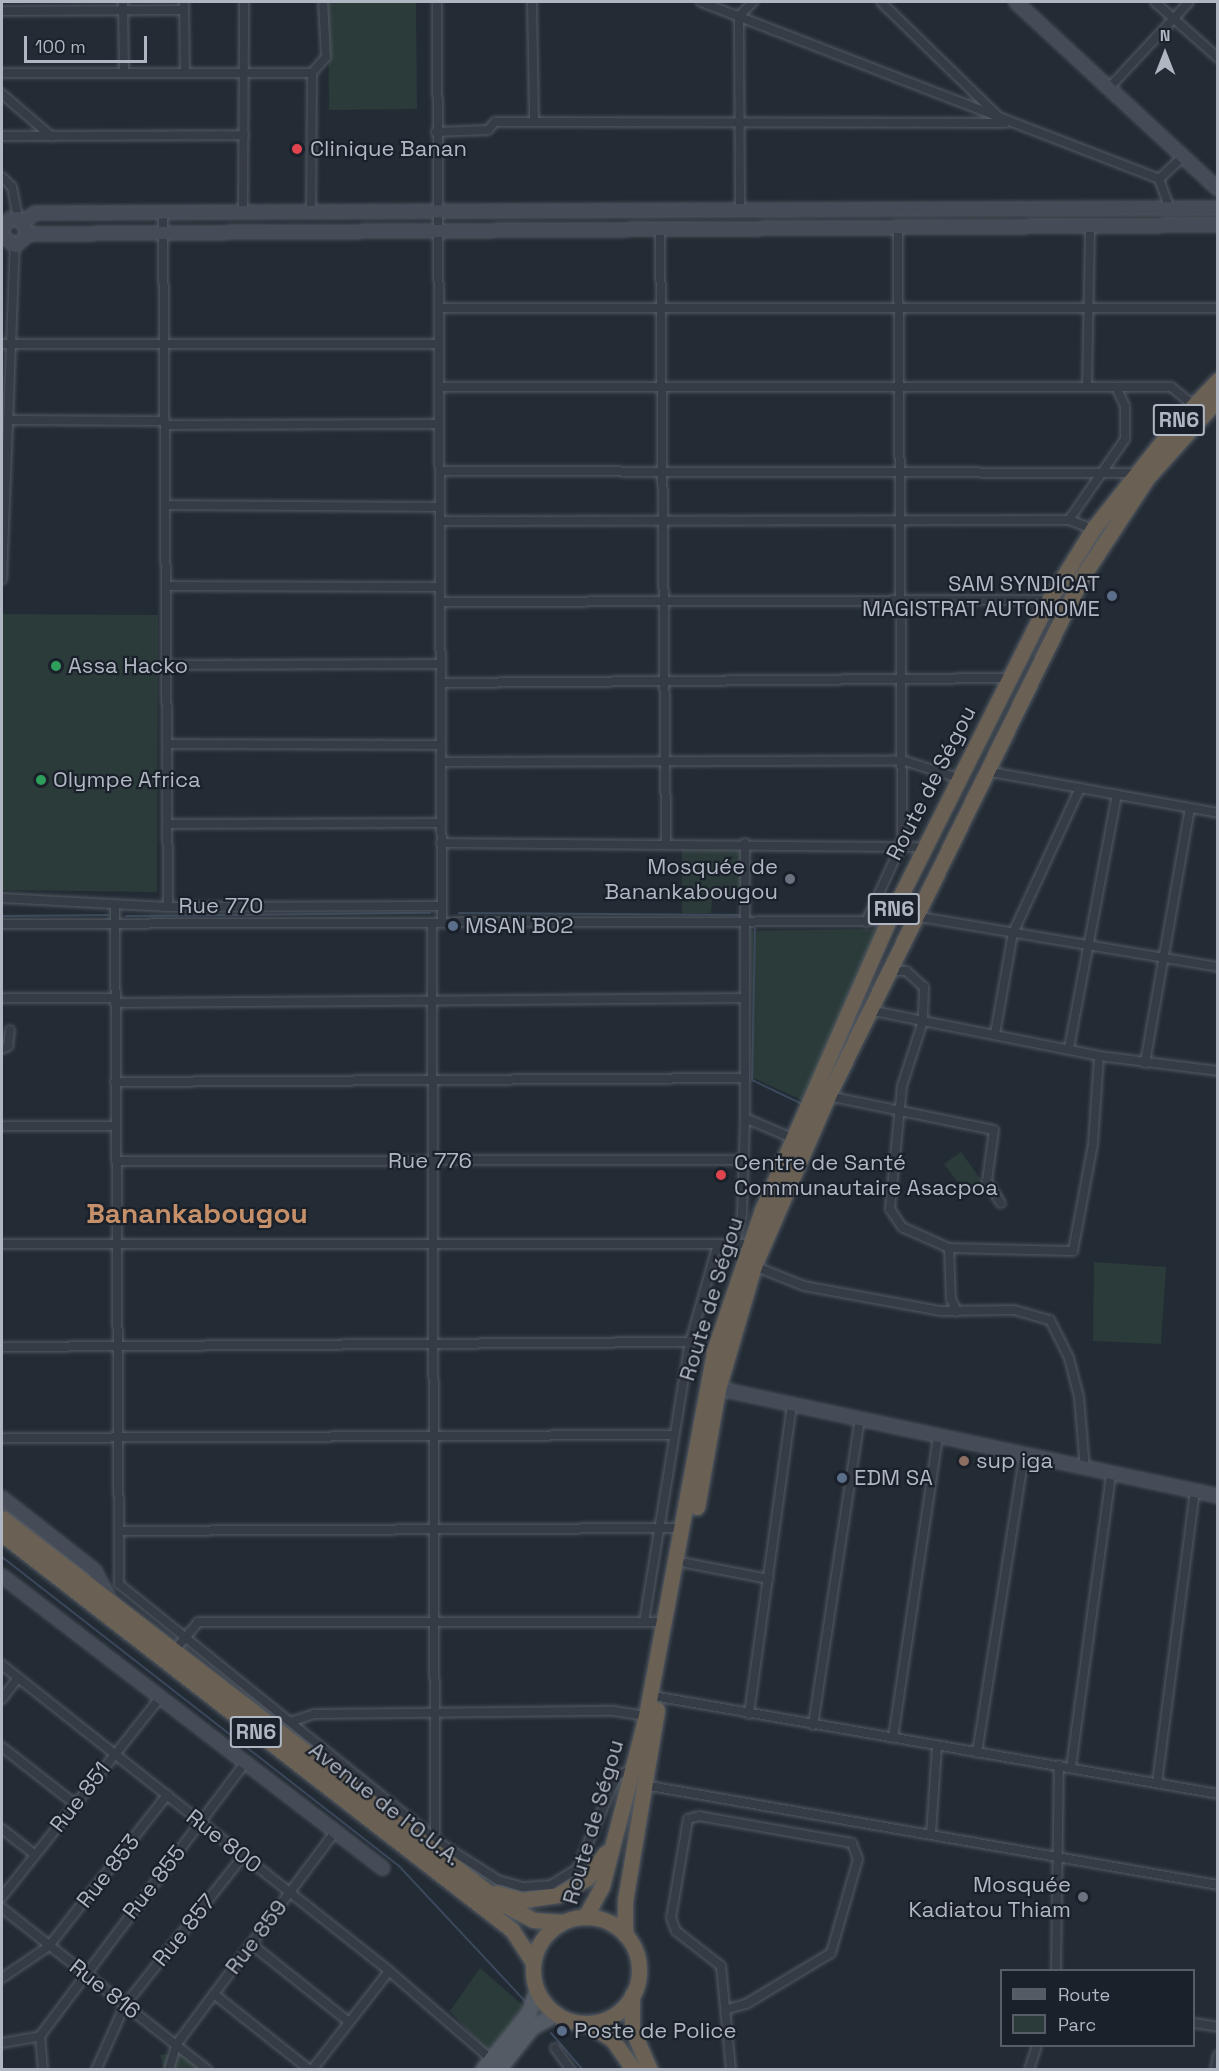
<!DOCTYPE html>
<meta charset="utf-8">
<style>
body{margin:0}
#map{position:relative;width:1219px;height:2071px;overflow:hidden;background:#232b34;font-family:"Space Grotesk",sans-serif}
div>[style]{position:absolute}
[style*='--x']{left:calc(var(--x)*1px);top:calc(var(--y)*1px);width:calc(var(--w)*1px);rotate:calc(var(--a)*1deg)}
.green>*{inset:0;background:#2b3b3a}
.stream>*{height:2px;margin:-1px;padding:0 1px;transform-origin:1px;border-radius:1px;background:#3a485b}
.roads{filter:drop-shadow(0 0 2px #535a63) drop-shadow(0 0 2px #535a63)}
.street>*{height:8px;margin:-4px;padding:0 4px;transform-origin:4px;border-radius:4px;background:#363c45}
.secondary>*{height:12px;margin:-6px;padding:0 6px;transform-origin:6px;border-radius:6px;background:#454c58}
.primary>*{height:14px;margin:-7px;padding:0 7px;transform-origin:7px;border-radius:7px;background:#545b65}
.highway>*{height:15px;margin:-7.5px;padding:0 7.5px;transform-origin:7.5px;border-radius:7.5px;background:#6a6154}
.highway>.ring{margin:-7.5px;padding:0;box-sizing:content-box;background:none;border:15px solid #6a6154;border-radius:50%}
.dots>*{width:16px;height:16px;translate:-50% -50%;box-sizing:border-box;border:3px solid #1b212a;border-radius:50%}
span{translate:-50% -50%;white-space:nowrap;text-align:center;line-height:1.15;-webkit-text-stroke:4.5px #1b212a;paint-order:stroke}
.shield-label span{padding:2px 4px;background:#1b212a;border:2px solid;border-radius:4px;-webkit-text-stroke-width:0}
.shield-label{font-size:21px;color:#b0b7c2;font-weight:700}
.poi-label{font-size:22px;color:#b0b7c2}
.left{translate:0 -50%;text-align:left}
.right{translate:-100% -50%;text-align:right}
.street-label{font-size:22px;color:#b0b7c2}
.district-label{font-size:28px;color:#c48f69;font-weight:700}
.frame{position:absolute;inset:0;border:3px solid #b0b7c2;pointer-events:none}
.legend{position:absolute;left:1000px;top:1969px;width:195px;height:78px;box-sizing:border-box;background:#1b212a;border:2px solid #575d67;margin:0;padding:8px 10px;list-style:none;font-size:18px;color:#b0b7c2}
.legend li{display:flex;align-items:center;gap:12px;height:30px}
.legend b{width:30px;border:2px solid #575d67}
.north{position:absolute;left:1135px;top:24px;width:60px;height:60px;-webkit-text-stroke:4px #1b212a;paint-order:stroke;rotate:0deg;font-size:16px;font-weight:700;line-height:24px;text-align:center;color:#b0b7c2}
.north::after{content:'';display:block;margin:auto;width:21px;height:27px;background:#b0b7c2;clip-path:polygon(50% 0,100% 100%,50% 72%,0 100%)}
.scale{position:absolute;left:24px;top:36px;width:123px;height:27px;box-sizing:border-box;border:3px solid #b0b7c2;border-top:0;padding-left:8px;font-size:18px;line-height:21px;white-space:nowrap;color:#b0b7c2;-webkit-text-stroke:4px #1b212a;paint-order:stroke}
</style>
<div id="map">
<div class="green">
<div style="clip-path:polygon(328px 2px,416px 2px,417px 109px,329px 110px)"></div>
<div style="clip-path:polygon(2px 614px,158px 615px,157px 892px,2px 890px)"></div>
<div style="clip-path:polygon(682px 850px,743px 850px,741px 901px,712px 900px,711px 913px,682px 913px)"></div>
<div style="clip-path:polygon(878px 929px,804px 1101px,753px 1078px,750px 931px)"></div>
<div style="clip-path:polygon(961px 1152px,984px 1184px,968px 1196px,944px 1164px)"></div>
<div style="clip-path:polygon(1094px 1262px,1166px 1267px,1161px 1344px,1093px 1341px)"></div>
<div style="clip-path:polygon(480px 1968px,528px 2010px,489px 2054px,450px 2011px)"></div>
<div style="clip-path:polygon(183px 2051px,204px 2069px,164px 2069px,160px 2055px)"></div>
</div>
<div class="stream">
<div style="--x:459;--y:913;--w:281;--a:0.4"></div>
<div style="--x:2;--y:916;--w:106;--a:-0.5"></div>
<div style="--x:126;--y:916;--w:304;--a:-0.6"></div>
<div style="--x:755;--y:929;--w:151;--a:91.1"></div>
<div style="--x:752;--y:1080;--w:55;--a:25.6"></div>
<div style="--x:2;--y:1557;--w:503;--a:37.89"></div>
<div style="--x:399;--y:1866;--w:186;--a:47"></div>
<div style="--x:551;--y:2033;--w:49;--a:49.1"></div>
</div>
<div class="roads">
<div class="street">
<div style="--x:123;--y:2;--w:71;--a:89.2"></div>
<div style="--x:184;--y:2;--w:70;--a:89.2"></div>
<div style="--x:437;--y:2;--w:921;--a:89.69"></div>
<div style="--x:532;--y:2;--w:120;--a:89"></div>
<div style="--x:701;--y:2;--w:491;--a:21.1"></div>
<div style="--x:1159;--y:179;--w:33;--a:-43"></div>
<div style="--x:881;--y:2;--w:170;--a:44.3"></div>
<div style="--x:1155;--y:2;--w:84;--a:41.6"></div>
<div style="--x:2;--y:11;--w:182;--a:-0.3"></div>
<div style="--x:2;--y:73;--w:310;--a:0"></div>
<div style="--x:312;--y:73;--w:139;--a:90.4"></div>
<div style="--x:312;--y:73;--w:21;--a:-49"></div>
<div style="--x:326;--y:57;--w:55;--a:-93.1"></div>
<div style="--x:1109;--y:88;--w:117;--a:-47.1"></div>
<div style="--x:2;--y:94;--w:65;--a:40.6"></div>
<div style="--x:436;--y:132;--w:52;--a:-2.2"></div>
<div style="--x:488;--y:130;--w:11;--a:-49"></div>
<div style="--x:495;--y:122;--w:510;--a:0.11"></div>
<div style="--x:2;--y:136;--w:242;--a:-0.2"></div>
<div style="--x:2;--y:177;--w:14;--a:45"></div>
<div style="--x:12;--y:187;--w:32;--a:79"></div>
<div style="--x:1159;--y:179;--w:32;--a:70"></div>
<div style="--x:740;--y:210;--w:194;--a:-90.3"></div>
<div style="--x:739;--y:16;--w:20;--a:-45"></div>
<div style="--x:243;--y:212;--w:210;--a:-89.7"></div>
<div style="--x:163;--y:213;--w:694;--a:89.59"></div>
<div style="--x:660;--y:230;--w:613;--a:89.44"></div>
<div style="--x:439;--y:308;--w:779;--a:0"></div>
<div style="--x:2;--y:344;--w:437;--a:0"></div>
<div style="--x:439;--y:387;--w:732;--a:0"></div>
<div style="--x:1171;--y:387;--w:28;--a:39"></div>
<div style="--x:1087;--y:387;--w:160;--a:-88.9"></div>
<div style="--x:9;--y:420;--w:156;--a:0.4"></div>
<div style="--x:165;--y:425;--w:274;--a:-0.2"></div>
<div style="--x:440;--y:471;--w:697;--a:0.16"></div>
<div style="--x:165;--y:505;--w:275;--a:0.4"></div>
<div style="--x:1069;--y:520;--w:98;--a:-55.3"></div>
<div style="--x:1125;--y:439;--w:33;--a:-90"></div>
<div style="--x:1125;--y:406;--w:21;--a:-115"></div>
<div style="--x:440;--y:521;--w:629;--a:-0.09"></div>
<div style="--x:1069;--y:520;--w:26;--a:21"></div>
<div style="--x:2;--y:579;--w:333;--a:-87.8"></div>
<div style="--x:166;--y:586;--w:274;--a:0.2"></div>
<div style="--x:440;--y:602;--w:609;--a:-0.19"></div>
<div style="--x:166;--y:665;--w:274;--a:-0.2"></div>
<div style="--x:441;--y:683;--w:569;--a:-0.5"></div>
<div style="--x:167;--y:744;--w:274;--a:0.2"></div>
<div style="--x:441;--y:762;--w:461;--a:-0.2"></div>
<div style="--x:902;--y:760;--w:59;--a:17.8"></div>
<div style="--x:985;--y:771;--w:237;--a:10.2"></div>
<div style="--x:167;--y:824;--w:274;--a:-0.2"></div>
<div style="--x:441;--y:843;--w:483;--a:0.5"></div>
<div style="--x:2;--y:898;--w:166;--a:3.1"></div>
<div style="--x:168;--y:907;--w:274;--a:-0.2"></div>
<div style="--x:115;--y:904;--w:680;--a:89.66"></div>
<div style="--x:894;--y:908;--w:22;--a:22"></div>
<div style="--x:914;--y:916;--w:308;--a:9.5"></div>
<div style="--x:866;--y:922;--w:87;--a:-65.5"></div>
<div style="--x:902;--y:843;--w:615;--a:-90.37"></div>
<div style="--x:432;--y:923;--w:916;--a:89.81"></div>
<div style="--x:2;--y:924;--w:886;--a:-0.19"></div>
<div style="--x:889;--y:971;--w:17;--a:0"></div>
<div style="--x:906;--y:971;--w:24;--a:42"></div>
<div style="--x:924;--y:987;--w:34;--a:92"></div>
<div style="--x:923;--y:1021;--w:179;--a:11.2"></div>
<div style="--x:1099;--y:1056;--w:120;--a:7.2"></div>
<div style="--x:2;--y:998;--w:113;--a:0"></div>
<div style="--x:115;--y:1003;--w:630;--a:-0.45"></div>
<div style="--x:869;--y:1010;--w:55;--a:11.5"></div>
<div style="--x:923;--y:1021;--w:68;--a:107.9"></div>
<div style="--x:902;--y:1086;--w:124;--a:95.6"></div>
<div style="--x:890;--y:1209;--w:22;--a:56"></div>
<div style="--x:902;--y:1227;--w:51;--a:24.1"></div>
<div style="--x:949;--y:1248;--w:51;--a:87.8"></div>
<div style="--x:951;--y:1299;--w:14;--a:65"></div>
<div style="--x:995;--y:1034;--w:103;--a:-79.9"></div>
<div style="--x:1013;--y:933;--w:160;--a:-65.2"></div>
<div style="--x:1069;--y:1048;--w:258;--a:-79.3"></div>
<div style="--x:2;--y:1049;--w:7;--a:-27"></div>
<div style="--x:8;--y:1046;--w:16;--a:-83"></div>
<div style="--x:1145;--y:1063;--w:259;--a:-80"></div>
<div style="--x:115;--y:1082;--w:630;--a:-0.36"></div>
<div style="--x:828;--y:1096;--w:169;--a:11.6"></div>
<div style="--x:994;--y:1130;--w:51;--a:97.8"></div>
<div style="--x:987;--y:1181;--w:26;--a:58"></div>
<div style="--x:745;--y:1118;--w:51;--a:23.1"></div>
<div style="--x:2;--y:1126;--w:114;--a:0"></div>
<div style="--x:116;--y:1161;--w:628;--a:-0.09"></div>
<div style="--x:2;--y:1244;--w:748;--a:0"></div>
<div style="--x:735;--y:1244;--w:31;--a:-77"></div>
<div style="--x:742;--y:1214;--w:96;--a:-88.2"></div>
<div style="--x:745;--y:1118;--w:275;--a:-90"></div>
<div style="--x:949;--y:1248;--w:124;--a:1.4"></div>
<div style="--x:1073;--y:1251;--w:109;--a:-79.4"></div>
<div style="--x:1093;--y:1144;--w:88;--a:-86.1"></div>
<div style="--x:754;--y:1266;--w:54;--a:21.8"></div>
<div style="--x:804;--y:1286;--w:138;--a:10.4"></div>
<div style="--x:940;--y:1311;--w:74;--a:-0.8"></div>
<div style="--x:1014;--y:1310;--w:37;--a:16"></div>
<div style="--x:1050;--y:1320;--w:42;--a:63.4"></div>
<div style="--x:1069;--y:1358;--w:40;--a:75.6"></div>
<div style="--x:1079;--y:1397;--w:71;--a:85.2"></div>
<div style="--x:2;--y:1347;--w:688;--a:-0.42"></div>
<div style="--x:2;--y:1438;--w:672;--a:-0.26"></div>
<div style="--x:119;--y:1531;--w:563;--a:-0.31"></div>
<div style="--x:686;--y:1563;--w:84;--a:11"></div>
<div style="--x:119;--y:1584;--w:416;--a:38.9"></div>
<div style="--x:443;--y:1845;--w:65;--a:32.5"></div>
<div style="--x:498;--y:1880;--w:26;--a:16"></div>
<div style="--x:523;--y:1887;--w:28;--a:-4"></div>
<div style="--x:551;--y:1885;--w:31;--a:-32"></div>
<div style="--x:577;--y:1869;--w:102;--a:-66.9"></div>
<div style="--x:617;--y:1775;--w:16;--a:-18"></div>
<div style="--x:644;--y:1622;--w:284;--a:-80.7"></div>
<div style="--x:690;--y:1342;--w:102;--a:-74.1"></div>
<div style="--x:174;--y:1651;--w:38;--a:-50"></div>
<div style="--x:198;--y:1622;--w:465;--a:0"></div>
<div style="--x:2;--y:1665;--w:493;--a:38.3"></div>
<div style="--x:389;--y:1971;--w:135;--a:40.8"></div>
<div style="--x:659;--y:1697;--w:567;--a:9.84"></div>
<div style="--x:2;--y:1699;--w:26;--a:-53"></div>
<div style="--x:749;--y:1714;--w:313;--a:-82.1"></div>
<div style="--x:290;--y:1722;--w:25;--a:-18"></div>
<div style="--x:314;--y:1714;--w:300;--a:-0.6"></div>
<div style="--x:614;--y:1711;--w:32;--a:9"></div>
<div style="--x:813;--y:1725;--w:310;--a:-81.3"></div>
<div style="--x:893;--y:1738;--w:304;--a:-81.5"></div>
<div style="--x:2;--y:1747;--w:93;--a:38"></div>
<div style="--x:977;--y:1753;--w:301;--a:-81"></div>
<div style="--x:1071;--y:1767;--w:296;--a:-82.2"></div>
<div style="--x:1157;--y:1783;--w:293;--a:-82.6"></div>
<div style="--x:644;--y:1785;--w:583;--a:9.88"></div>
<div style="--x:2;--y:1829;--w:42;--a:38.2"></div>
<div style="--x:931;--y:1834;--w:88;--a:-86.1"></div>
<div style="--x:2;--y:1897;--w:254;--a:-51.6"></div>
<div style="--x:2;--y:1908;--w:262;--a:38.2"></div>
<div style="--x:251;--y:1944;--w:125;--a:38.5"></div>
<div style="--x:1056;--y:1970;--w:205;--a:-89.2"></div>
<div style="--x:2;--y:1978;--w:57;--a:-34.2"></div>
<div style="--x:49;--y:1946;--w:192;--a:-52"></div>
<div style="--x:214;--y:1994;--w:122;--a:38.4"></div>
<div style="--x:728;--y:2009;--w:19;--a:-16"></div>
<div style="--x:746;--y:2004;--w:99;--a:-31"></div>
<div style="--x:831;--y:1953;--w:98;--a:-74"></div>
<div style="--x:858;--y:1859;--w:17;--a:-111"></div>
<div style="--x:852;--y:1843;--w:155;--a:-170"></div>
<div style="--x:699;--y:1816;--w:11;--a:165"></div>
<div style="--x:688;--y:1819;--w:100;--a:99.7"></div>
<div style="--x:671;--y:1918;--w:14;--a:69"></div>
<div style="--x:676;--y:1931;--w:57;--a:37.9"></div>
<div style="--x:721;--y:1966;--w:104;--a:84.5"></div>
<div style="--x:1194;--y:2023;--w:24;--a:9"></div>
<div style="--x:40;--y:2036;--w:34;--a:85"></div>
<div style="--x:2;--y:2043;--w:39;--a:-10"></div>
<div style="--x:40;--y:2036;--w:343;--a:-53.1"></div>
<div style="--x:555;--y:2048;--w:27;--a:54"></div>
<div style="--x:96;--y:2070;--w:71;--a:-66"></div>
<div style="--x:125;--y:2005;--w:190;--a:-51.6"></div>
<div style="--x:169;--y:2070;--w:26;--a:-74"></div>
<div style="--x:176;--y:2045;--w:268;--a:-53.3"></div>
<div style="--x:312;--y:2070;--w:125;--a:-52.1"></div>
<div style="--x:1029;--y:2070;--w:25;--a:-72"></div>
<div style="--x:1215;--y:2070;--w:15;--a:-79"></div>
</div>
<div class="secondary">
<div style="--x:1016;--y:2;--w:275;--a:42.8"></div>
<div style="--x:24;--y:221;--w:14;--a:-36"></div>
<div style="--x:35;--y:213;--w:1183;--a:-0.24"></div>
<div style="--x:2;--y:229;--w:13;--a:-51"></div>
<div style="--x:10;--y:219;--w:8;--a:-7"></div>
<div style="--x:18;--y:218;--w:19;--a:55"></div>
<div style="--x:29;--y:234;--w:18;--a:139"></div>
<div style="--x:15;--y:246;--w:17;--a:-140"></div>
<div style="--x:29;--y:234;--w:1189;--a:-0.43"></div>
<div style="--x:711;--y:1387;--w:519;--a:12.13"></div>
<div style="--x:2;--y:1498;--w:118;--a:38.1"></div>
<div style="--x:95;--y:1571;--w:35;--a:63"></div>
<div style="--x:2;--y:1576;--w:480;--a:37.5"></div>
</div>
<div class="primary">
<div style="--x:483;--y:2070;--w:73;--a:-51.1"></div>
<div style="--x:529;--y:2013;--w:24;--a:-71"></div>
<div style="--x:499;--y:2070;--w:53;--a:-51.8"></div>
<div style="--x:532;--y:2028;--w:29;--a:-29"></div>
</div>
<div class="highway">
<div style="--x:697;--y:1507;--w:120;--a:-79.9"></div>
<div style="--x:718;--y:1389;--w:128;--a:-73.7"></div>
<div style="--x:754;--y:1266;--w:185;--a:-66.5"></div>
<div style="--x:828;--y:1096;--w:578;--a:-63.92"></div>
<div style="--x:1082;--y:577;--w:118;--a:-56.7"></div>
<div style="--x:1147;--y:478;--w:106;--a:-48.1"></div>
<div style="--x:2;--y:1518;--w:632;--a:37.61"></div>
<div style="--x:503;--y:1904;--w:34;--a:28"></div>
<div style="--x:533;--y:1920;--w:30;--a:4"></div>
<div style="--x:2;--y:1534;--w:646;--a:37.83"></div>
<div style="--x:512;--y:1930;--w:38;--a:57"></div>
<div style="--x:496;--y:1893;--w:28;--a:15"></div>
<div style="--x:523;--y:1900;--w:35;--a:-8"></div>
<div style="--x:558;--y:1895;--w:34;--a:-30"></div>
<div style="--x:587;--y:1878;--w:31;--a:-54"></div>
<div style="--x:585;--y:1917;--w:35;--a:-61"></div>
<div style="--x:602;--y:1886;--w:176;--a:-75.5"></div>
<div style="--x:646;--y:1716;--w:371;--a:-79.4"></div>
<div style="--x:714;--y:1351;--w:149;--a:-71.2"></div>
<div style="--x:762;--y:1210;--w:315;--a:-66.4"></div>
<div style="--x:888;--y:921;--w:359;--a:-63.4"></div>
<div style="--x:1049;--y:600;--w:84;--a:-58.2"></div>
<div style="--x:1093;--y:529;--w:134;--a:-51.7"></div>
<div style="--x:1176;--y:424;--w:61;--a:-46.3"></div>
<div class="ring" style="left:533px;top:1917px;width:91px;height:91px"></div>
<div style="--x:625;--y:1935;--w:34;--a:-90"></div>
<div style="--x:625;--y:1901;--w:194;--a:-80.5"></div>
<div style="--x:632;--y:1995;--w:34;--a:90"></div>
<div style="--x:632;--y:2029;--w:45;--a:66.3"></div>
<div style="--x:586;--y:2023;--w:31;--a:32"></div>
<div style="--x:612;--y:2039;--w:38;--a:55"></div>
</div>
</div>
<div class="dots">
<div style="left:297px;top:149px;background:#e0444e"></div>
<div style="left:1112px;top:596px;background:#5c6f8a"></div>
<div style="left:56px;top:666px;background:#2e9e5b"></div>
<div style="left:41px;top:780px;background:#2e9e5b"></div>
<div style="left:790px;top:879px;background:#6b7280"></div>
<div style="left:453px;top:926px;background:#5c6f8a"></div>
<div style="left:721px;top:1175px;background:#e0444e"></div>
<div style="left:964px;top:1461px;background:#8d6e63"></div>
<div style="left:842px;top:1478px;background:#5c6f8a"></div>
<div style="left:1083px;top:1897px;background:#6b7280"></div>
<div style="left:562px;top:2031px;background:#5c6f8a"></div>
</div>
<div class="shield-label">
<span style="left:1179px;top:420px">RN6</span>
<span style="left:894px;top:909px">RN6</span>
<span style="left:256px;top:1732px">RN6</span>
</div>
<div class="poi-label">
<span class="left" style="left:310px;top:149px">Clinique Banan</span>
<span class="right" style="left:1100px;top:596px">SAM SYNDICAT<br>MAGISTRAT AUTONOME</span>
<span class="left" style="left:68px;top:666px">Assa Hacko</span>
<span class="left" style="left:53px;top:780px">Olympe Africa</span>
<span class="right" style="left:778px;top:879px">Mosquée de<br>Banankabougou</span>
<span class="left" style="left:465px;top:926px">MSAN B02</span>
<span class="left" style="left:734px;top:1175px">Centre de Santé<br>Communautaire Asacpoa</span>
<span class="left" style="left:976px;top:1461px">sup iga</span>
<span class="left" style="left:854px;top:1478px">EDM SA</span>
<span class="right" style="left:1071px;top:1897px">Mosquée<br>Kadiatou Thiam</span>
<span class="left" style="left:574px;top:2031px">Poste de Police</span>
</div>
<div class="street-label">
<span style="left:931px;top:783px;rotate:-63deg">Route de Ségou</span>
<span style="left:221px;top:906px">Rue 770</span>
<span style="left:430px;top:1161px">Rue 776</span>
<span style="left:711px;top:1299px;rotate:-73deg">Route de Ségou</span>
<span style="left:80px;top:1797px;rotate:-52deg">Rue 851</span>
<span style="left:385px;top:1804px;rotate:38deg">Avenue de l'O.U.A.</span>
<span style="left:593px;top:1822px;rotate:-74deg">Route de Ségou</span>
<span style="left:224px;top:1841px;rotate:38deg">Rue 800</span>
<span style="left:108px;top:1871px;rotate:-52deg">Rue 853</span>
<span style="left:154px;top:1882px;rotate:-52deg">Rue 855</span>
<span style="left:184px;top:1930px;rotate:-51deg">Rue 857</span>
<span style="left:256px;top:1937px;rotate:-53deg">Rue 859</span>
<span style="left:105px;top:1989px;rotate:38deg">Rue 816</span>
</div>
<div class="district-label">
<span style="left:197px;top:1213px">Banankabougou</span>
</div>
<div class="frame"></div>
<ul class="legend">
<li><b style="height:8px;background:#545b65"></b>Route</li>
<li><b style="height:16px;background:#2b3b3a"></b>Parc</li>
</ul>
<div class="north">N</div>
<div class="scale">100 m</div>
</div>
